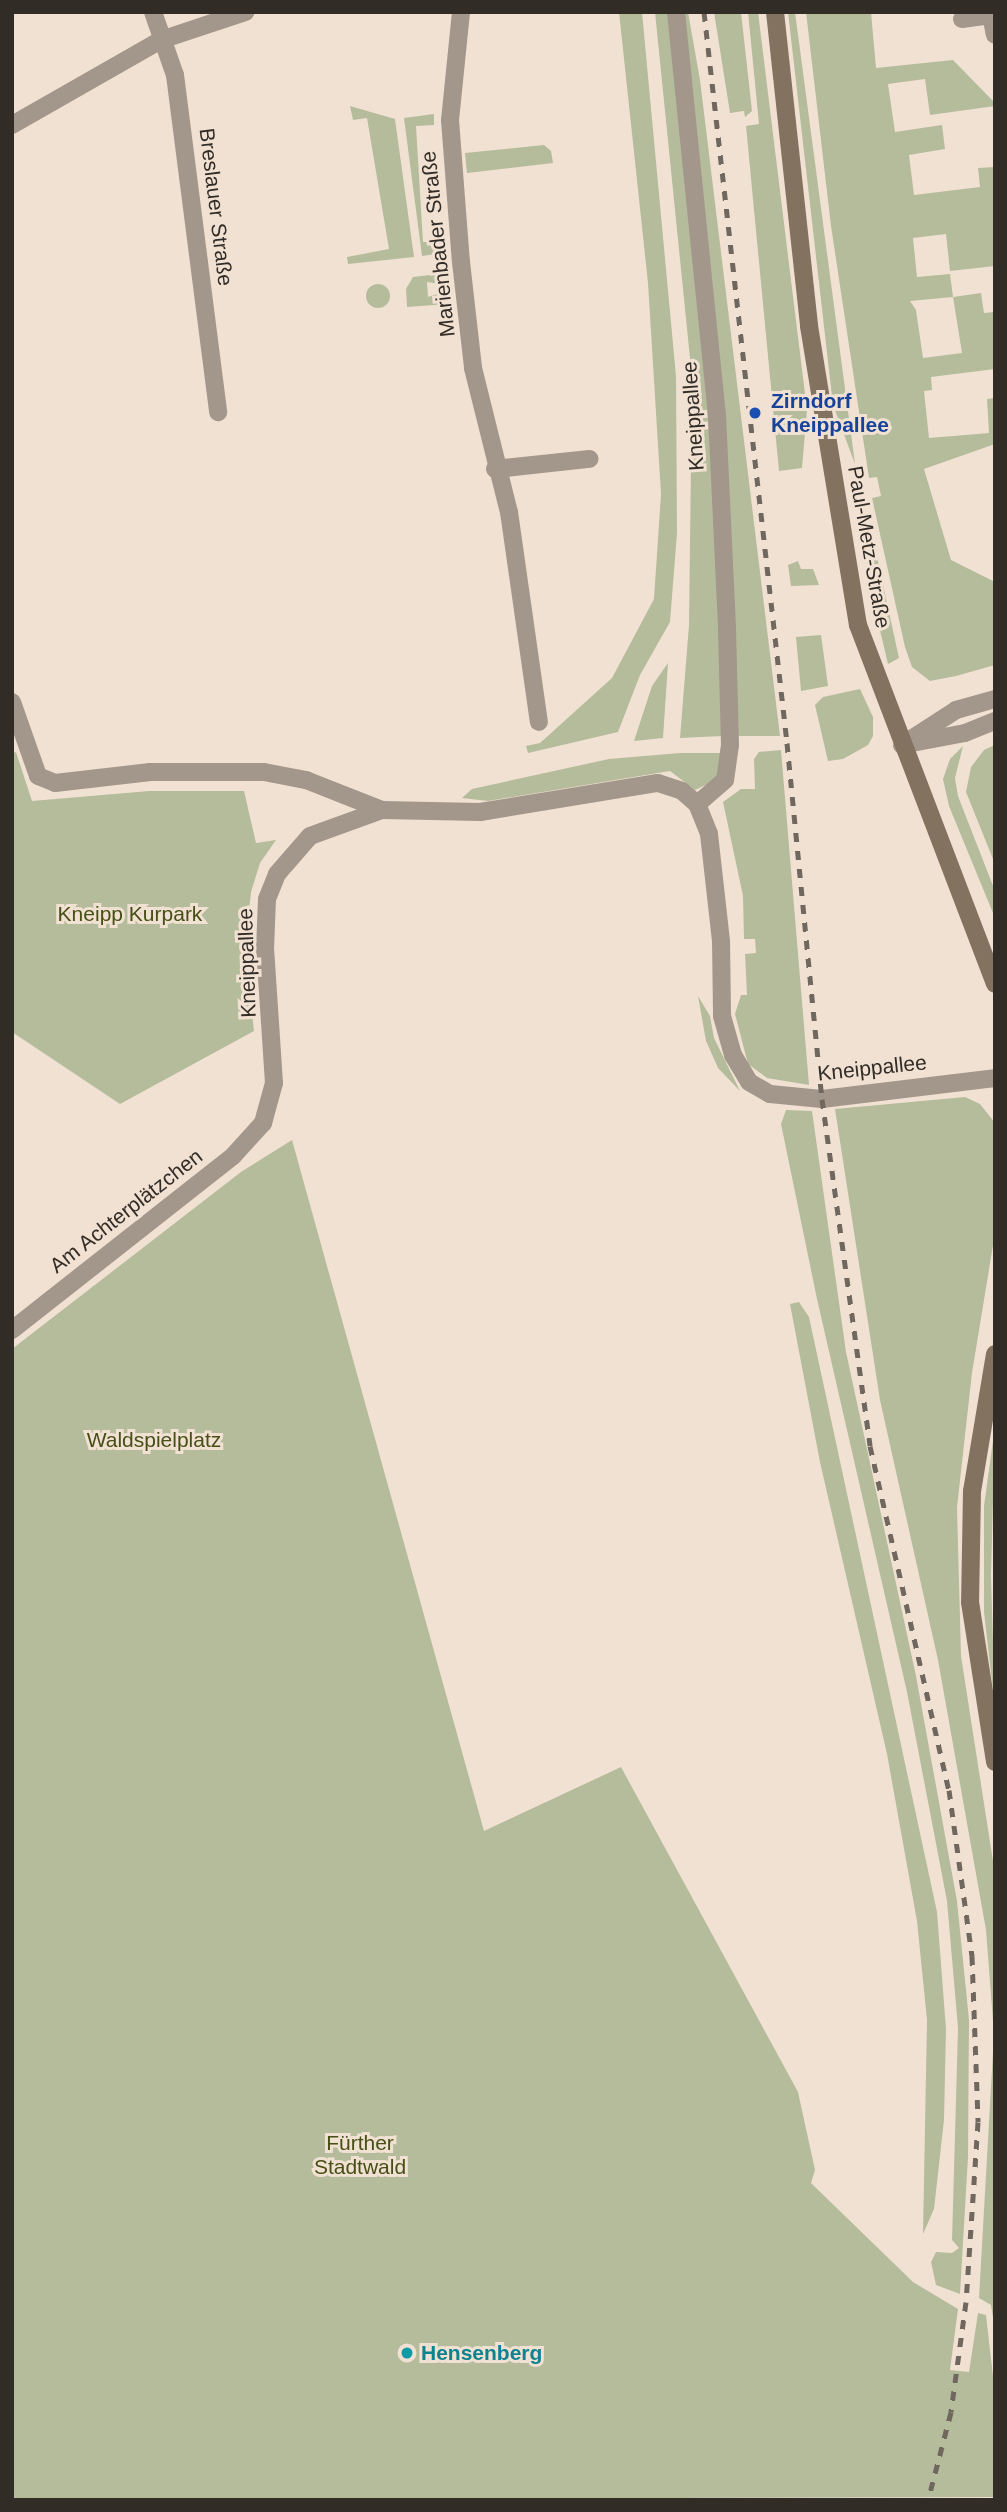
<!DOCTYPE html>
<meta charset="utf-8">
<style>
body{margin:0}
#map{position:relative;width:1007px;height:2512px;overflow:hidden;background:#f1e1d2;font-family:Helvetica,sans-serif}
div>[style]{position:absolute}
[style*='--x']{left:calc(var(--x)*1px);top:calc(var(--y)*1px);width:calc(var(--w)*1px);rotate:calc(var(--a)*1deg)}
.green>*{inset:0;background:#b5bc9c}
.round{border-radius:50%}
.street>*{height:18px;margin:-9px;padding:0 9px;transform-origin:9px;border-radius:9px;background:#a3978b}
.secondary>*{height:18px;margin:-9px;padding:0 9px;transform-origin:9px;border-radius:9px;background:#837260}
.rail>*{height:5px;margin-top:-2.5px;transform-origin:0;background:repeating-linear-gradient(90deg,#70675f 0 9px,transparent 0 18px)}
.dots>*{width:19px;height:19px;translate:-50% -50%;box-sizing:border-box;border:4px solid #f1e1d2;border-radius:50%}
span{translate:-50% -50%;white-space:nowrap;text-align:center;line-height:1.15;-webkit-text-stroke:6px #f1e1d2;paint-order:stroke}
.street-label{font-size:21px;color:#322c27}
.transit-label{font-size:21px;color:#164399;font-weight:700}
.left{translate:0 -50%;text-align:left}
.park-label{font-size:21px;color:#464f15}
.culture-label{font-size:21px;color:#0d838f;font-weight:700}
.frame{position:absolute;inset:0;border:14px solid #322c27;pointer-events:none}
</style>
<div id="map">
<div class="green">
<div style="clip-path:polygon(619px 12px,642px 12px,676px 376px,677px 533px,670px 622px,640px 675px,618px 732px,528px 753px,526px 746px,540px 743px,612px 678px,654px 599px,661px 494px,648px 283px)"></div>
<div style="clip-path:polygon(655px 12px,671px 12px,712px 416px,722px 736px,680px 738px,689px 625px,692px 378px)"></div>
<div style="clip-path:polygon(679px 12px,688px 12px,700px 80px,780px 736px,736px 736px)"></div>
<div style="clip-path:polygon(714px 12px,741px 12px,752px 111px,745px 117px,744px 111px,730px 113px)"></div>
<div style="clip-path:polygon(748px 12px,758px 12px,807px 410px,802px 468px,779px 471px,746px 126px,759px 124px)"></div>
<div style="clip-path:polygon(788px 12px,795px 12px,855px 464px,833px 405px)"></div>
<div style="clip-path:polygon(evenodd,806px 12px,871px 12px,876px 68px,953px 60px,995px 103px,995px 106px,930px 115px,925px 79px,888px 84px,895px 132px,942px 125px,945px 149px,909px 155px,914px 195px,980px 187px,978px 168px,995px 167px,995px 266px,950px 271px,946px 234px,913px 238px,917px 277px,950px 274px,953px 297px,981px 293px,984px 313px,995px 312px,995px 369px,931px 377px,932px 390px,924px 391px,929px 438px,989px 433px,987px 399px,995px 398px,995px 444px,924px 469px,951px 560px,995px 582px,995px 665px,956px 676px,930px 681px,912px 667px,905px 647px,872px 498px,881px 496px,877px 477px,869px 478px,831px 226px,806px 12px,953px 297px,962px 353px,923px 358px,916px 310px,910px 301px,953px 297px)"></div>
<div style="clip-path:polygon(350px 106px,395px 119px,414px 257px,348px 264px,347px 257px,389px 249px,367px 118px,353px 120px)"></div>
<div style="clip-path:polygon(434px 114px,434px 125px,416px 126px,423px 242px,441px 242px,443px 253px,422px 256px,404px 118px)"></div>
<div style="clip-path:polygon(544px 145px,551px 151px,553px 163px,467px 173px,465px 153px)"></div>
<div style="clip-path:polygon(439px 274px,446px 285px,427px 282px,428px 297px,447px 291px,448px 304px,407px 307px,406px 289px,413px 277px)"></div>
<div class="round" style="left:366px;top:284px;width:24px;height:24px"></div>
<div style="clip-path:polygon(875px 548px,899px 658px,888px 664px,872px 597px)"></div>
<div style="clip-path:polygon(798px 561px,801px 569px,813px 569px,819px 585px,791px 586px,788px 565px)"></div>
<div style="clip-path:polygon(821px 635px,828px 686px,801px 691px,796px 637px)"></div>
<div style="clip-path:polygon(668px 663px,663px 738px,634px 741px,652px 686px)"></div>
<div style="clip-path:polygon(860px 689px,873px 717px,873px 736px,868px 745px,843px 759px,828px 761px,815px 705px,823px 697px)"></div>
<div style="clip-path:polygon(995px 745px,995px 864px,966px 792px,971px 767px,984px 750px)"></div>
<div style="clip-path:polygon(963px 746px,955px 778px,958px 796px,995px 891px,995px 918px,949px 806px,943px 779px,950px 759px)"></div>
<div style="clip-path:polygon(781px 750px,809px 1085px,767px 1078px,748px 1064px,735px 1014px,741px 995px,747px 995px,745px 954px,756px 953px,755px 939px,744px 939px,743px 896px,723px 802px,741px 789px,755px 789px,754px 759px,759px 752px)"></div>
<div style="clip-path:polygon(16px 752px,32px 801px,149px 791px,244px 791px,256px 843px,276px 840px,260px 863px,251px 892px,245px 951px,254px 1031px,120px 1104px,12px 1032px,12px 753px)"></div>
<div style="clip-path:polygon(680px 753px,724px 753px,718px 779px,695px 790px,670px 771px,488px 801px,462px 798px,472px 789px,609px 759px)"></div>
<div style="clip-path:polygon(698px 996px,710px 1016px,714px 1038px,740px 1091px,718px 1068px,706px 1041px)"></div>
<div style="clip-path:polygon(965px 1097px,980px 1104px,995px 1123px,995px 1233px,972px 1373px,957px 1507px,961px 1656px,995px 1874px,995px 2330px,991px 2305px,979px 2298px,994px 2034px,986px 1930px,938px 1660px,880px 1400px,835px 1109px)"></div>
<div style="clip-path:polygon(786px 1110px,812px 1111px,846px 1352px,916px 1676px,957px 1901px,969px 2020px,968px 2157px,960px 2294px,936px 2285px,931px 2262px,936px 2252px,952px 2253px,959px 2248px,952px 2240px,958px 2028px,947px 1901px,907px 1692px,817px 1299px,781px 1124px)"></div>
<div style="clip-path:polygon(292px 1140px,484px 1831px,621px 1767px,798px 2092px,815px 2170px,811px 2183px,913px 2282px,958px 2309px,950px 2370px,969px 2372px,978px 2313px,986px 2315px,995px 2394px,994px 2497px,12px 2500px,12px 1349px,241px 1172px)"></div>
<div style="clip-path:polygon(799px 1302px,809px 1317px,937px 1912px,946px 2029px,944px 2120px,934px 2209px,923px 2234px,927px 2020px,917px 1921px,887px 1754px,820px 1462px,790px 1304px)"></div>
<div style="clip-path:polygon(995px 1426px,991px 1576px,995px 1708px,984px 1612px,984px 1506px)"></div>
</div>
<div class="street">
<div style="--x:153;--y:12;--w:67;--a:70.8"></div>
<div style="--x:175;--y:75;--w:340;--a:82.7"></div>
<div style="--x:461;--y:12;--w:109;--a:95.8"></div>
<div style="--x:450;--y:120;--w:142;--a:85.6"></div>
<div style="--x:461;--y:262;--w:107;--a:83.5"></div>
<div style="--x:473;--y:368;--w:148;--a:76"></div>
<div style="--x:509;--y:512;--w:212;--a:81.9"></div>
<div style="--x:676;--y:12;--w:405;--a:84.2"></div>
<div style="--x:717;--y:415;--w:215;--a:87.3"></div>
<div style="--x:727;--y:630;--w:115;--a:88.5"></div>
<div style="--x:730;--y:745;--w:35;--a:98"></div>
<div style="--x:725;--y:780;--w:37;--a:139"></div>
<div style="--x:962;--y:19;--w:29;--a:-8"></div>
<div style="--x:991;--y:15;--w:20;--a:79"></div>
<div style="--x:12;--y:125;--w:172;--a:-29.7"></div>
<div style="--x:161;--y:40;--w:89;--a:-18.4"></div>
<div style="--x:495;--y:469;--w:95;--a:-6.1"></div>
<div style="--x:12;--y:702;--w:78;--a:70.6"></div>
<div style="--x:38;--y:776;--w:18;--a:22"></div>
<div style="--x:55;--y:783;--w:96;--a:-6.6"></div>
<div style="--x:150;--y:772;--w:114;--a:0"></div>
<div style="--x:264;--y:772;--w:43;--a:10.8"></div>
<div style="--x:306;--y:780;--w:82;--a:21.5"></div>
<div style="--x:912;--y:743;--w:54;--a:-10.7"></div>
<div style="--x:965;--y:733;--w:32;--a:-22"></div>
<div style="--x:902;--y:745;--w:64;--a:-32.9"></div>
<div style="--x:956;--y:710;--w:41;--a:-15.8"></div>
<div style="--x:12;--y:1330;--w:281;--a:-38.2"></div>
<div style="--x:233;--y:1156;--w:45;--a:-47.7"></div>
<div style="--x:263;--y:1123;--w:41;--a:-74.6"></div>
<div style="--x:274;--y:1083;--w:134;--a:-93.8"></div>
<div style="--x:265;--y:949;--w:50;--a:-87.7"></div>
<div style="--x:267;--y:899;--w:27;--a:-68"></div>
<div style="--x:277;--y:874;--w:50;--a:-49"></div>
<div style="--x:310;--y:836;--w:77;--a:-19.9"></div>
<div style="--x:382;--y:810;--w:98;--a:1.2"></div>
<div style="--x:480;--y:812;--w:180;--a:-9.3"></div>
<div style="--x:658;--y:783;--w:25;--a:18"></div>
<div style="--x:682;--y:791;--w:20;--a:41"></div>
<div style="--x:697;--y:804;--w:32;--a:68"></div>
<div style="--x:709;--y:834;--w:108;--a:83.6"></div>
<div style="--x:721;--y:941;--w:75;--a:89.2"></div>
<div style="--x:722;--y:1016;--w:41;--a:74.2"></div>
<div style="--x:733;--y:1055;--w:31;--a:59"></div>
<div style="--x:749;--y:1082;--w:24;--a:30"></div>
<div style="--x:770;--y:1094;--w:52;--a:5.5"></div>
<div style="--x:822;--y:1099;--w:174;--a:-6.9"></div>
</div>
<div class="secondary">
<div style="--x:775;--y:12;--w:316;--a:83.8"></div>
<div style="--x:809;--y:326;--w:303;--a:80.7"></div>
<div style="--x:858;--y:625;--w:384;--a:69.1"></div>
<div style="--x:995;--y:1354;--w:139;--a:99.5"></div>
<div style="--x:972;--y:1491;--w:111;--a:91"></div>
<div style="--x:970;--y:1602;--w:162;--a:81.1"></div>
</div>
<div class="rail">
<div style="--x:704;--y:12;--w:736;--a:83.52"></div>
<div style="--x:787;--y:743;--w:358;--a:84.4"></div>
<div style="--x:822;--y:1099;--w:350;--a:82.1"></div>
<div style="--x:870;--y:1446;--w:353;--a:77.1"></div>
<div style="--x:949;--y:1790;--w:168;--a:82.1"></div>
<div style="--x:972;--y:1956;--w:166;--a:87.9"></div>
<div style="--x:978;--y:2122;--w:180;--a:93.8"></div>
<div style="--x:966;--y:2302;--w:111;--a:97.8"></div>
<div style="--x:951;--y:2412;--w:91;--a:104.6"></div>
</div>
<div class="dots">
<div style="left:755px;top:413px;background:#1a4fb4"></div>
<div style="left:407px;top:2353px;background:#0f9aa8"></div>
</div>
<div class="street-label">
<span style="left:216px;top:207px;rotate:83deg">Breslauer Straße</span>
<span style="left:438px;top:244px;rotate:-96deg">Marienbader Straße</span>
<span style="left:693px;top:416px;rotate:-94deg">Kneippallee</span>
<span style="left:869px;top:547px;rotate:80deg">Paul-Metz-Straße</span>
<span style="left:247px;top:963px;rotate:-92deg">Kneippallee</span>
<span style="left:872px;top:1068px;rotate:-6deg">Kneippallee</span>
<span style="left:126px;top:1211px;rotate:-38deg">Am Achterplätzchen</span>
</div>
<div class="transit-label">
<span class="left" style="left:771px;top:413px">Zirndorf<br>Kneippallee</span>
</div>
<div class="park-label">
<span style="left:130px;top:914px">Kneipp Kurpark</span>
<span style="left:154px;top:1440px">Waldspielplatz</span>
<span style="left:360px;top:2155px">Fürther<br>Stadtwald</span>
</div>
<div class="culture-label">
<span class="left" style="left:421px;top:2353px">Hensenberg</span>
</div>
<div class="frame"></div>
</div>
